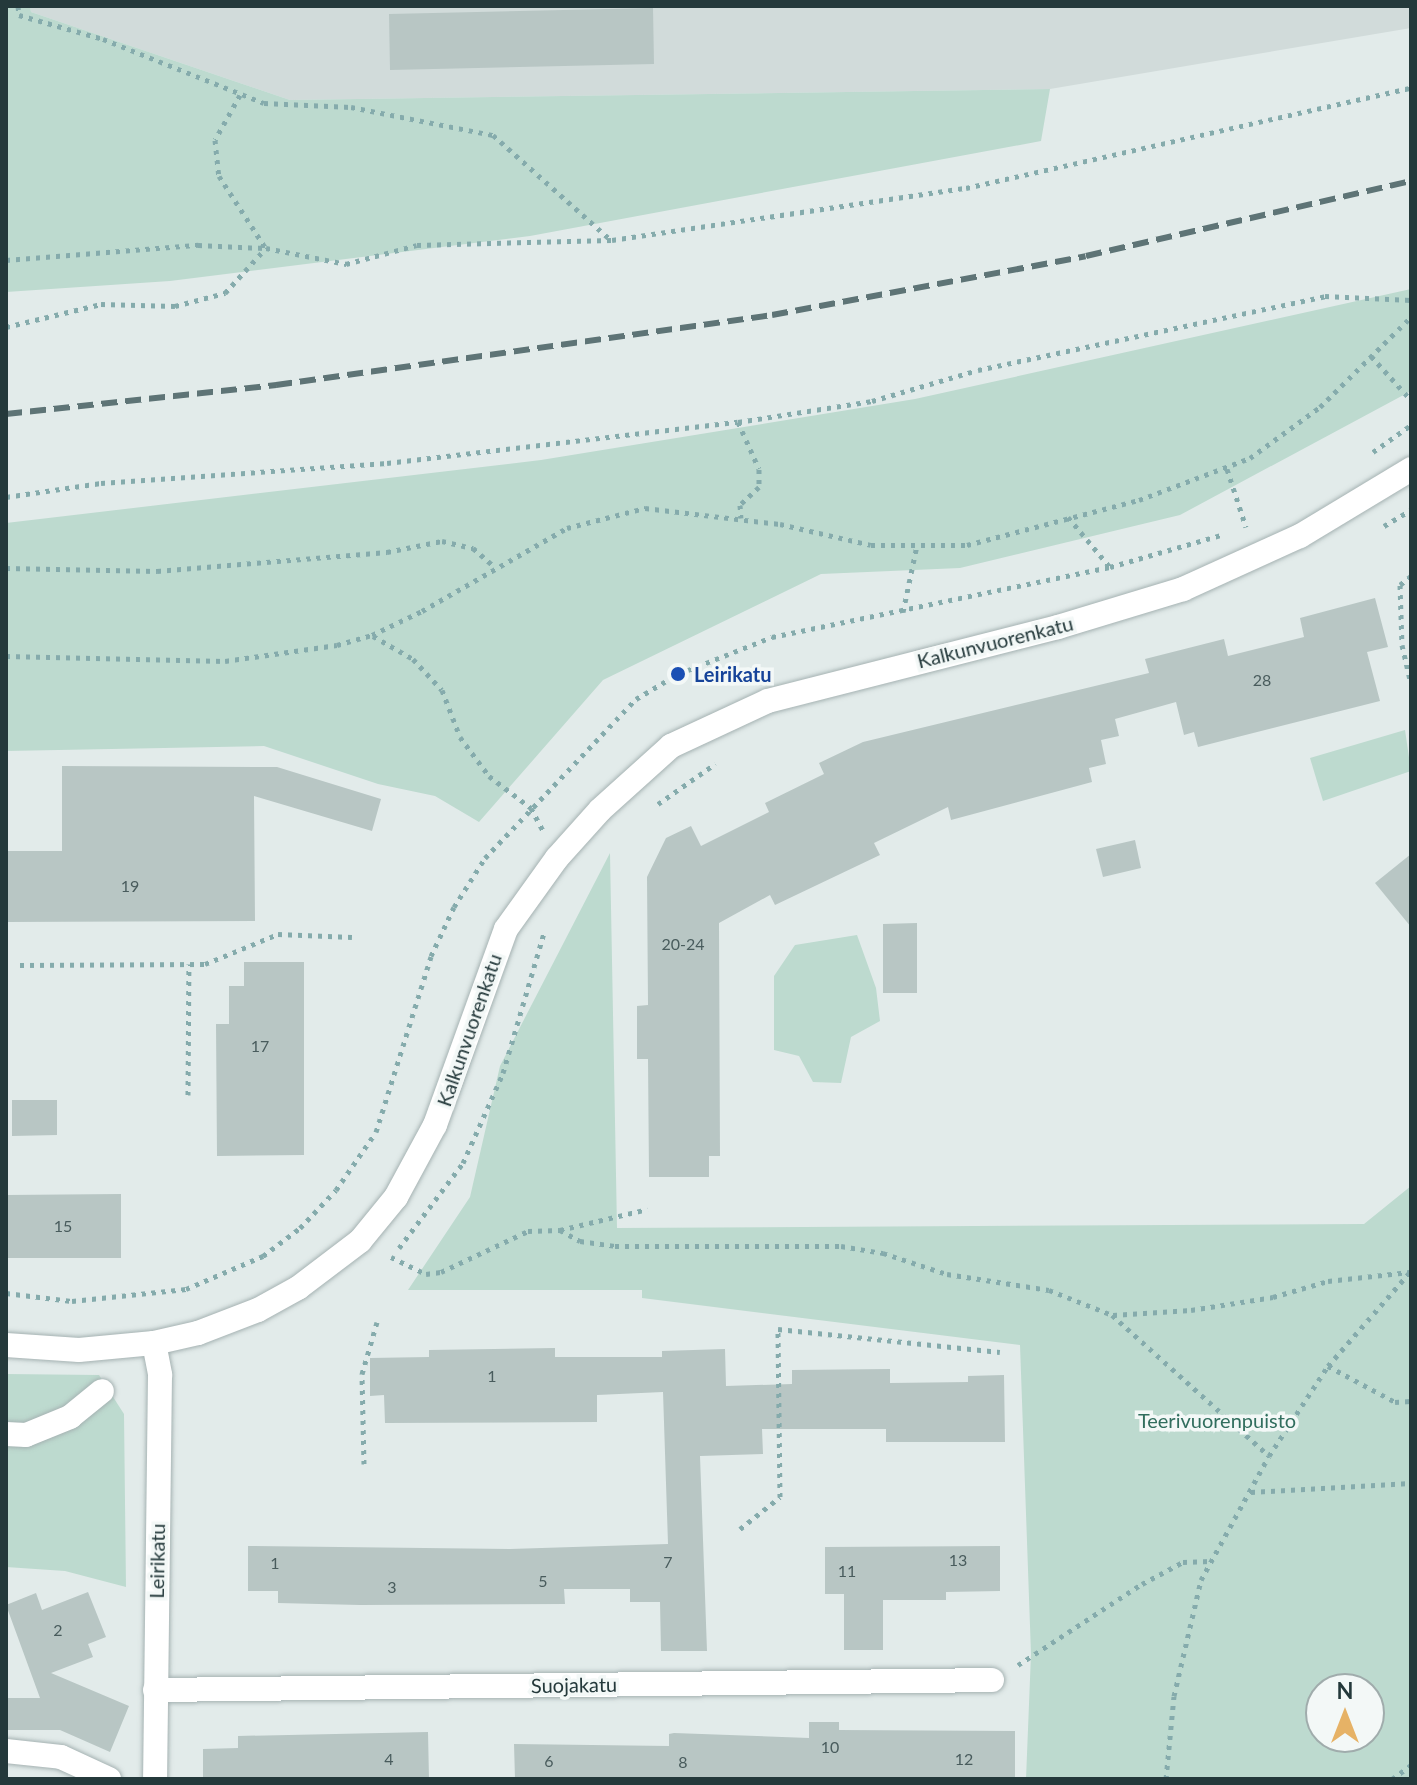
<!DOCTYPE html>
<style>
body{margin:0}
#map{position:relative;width:1417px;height:1785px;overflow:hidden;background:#e2ebea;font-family:Lato,sans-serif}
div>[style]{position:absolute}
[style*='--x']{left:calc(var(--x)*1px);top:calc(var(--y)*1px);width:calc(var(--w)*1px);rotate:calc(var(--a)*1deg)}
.built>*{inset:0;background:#d1dbda}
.green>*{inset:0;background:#bddacf}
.building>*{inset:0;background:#b8c6c4}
.path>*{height:5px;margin-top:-2.5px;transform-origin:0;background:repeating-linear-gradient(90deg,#85abac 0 4px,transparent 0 10px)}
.roads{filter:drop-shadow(0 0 2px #a5b2b2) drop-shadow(0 0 2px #a5b2b2)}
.minor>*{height:24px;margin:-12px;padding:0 12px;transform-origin:12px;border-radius:12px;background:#fff}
.rail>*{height:6px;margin-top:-3px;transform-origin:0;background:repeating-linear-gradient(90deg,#5e7476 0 16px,transparent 0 24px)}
.dots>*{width:22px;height:22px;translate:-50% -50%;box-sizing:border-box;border:4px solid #f3f8f7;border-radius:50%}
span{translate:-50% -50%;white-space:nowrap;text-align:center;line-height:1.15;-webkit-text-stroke:7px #f3f8f7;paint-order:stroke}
.number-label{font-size:16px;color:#495c5d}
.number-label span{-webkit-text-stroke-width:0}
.street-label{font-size:20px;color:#24393b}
.transit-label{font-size:20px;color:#164399;font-weight:700}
.left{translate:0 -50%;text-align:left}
.park-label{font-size:20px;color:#316e5e}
.frame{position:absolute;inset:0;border:8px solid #24393b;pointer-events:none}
.north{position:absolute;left:1305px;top:1673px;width:80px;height:80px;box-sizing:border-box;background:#f3f8f7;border:2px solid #a0acac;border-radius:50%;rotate:0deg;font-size:22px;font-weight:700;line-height:32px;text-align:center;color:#24393b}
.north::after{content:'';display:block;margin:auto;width:28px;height:36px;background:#e6b266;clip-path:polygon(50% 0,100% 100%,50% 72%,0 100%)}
</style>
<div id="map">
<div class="built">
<div style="clip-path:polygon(30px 6px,1411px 6px,1411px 28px,1050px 89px,290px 100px,31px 12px)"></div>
</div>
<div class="green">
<div style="clip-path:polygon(6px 6px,30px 6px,31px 12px,290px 100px,1050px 89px,1041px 141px,530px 236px,170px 281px,6px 292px)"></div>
<div style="clip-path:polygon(1411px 289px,1411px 391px,1180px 515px,960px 568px,821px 574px,603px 680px,479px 822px,435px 796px,378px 784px,264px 746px,6px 751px,6px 523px,541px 460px,915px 399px)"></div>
<div style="clip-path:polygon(1405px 730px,1411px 771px,1323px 801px,1310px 758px)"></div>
<div style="clip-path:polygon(evenodd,610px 853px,617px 1228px,1364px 1224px,1411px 1186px,1411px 1779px,1026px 1779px,1031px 1654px,1020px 1345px,642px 1298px,642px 1290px,408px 1290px,470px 1197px,500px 1066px,610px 853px,1369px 1689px,1369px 1737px,1321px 1737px,1321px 1689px,1369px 1689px)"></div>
<div style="clip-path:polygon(857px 935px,876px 988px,880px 1021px,851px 1037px,841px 1083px,813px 1082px,799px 1056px,774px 1050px,774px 976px,795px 945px)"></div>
<div style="clip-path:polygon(6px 1374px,99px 1375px,124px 1414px,126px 1587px,65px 1571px,6px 1567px)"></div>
</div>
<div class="building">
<div style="clip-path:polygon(653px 8px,654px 64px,390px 70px,389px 14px)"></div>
<div style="clip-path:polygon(1375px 598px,1388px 647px,1367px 652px,1380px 701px,1198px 747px,1194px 732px,1184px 735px,1176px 702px,1115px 719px,1119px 736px,1101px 740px,1106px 764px,1089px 768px,1092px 782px,951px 820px,948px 807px,874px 843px,880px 855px,775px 905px,770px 895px,719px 923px,720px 1156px,709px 1156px,709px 1177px,649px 1177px,648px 1059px,637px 1059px,637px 1006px,648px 1005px,647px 877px,666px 838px,691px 826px,701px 846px,769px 812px,765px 803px,824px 774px,819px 763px,863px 742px,1149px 673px,1145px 659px,1224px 639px,1228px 656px,1304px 637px,1300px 618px)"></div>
<div style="clip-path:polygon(62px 766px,277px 767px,381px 799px,372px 831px,254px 796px,255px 921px,6px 922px,6px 851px,62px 851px)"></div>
<div style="clip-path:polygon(1135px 840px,1141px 868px,1103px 877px,1096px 849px)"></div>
<div style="clip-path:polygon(1411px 854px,1411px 927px,1375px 883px)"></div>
<div style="clip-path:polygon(917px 923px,917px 993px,883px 993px,883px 924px)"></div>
<div style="clip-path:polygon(244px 962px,304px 962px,304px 1155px,217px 1156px,216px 1024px,229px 1024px,229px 986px,244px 986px)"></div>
<div style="clip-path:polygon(12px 1100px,57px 1100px,57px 1135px,12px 1136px)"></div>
<div style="clip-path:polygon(121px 1194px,121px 1258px,6px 1258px,6px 1195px)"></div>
<div style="clip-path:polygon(555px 1348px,555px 1357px,662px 1357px,662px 1351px,725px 1349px,726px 1386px,792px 1384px,792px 1370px,890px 1369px,890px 1383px,968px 1382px,968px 1376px,1004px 1375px,1005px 1442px,886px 1442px,886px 1429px,762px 1429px,763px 1454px,700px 1456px,707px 1651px,661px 1651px,660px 1602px,630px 1602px,630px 1589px,564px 1589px,565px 1604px,360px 1605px,278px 1603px,278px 1591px,248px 1591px,248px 1546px,510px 1549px,668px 1544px,663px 1392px,597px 1395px,597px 1422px,385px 1423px,384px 1395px,370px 1396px,370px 1358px,429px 1357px,429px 1350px)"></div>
<div style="clip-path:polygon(1000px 1546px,1000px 1591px,946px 1592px,946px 1600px,883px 1600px,883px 1650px,844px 1650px,844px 1594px,825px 1594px,825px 1547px)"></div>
<div style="clip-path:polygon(88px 1592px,106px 1637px,88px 1644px,93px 1657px,51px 1673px,129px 1706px,110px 1752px,60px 1730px,6px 1730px,6px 1698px,40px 1698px,6px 1605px,36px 1593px,42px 1610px)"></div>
<div style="clip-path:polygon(809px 1722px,839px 1722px,839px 1730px,1015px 1731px,1015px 1779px,515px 1779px,514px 1744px,669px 1746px,669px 1734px,674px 1733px,809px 1738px)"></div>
<div style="clip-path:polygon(428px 1732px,429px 1779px,203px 1779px,203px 1749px,238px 1748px,238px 1736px)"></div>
</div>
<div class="path">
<div style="--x:18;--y:6;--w:9;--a:84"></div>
<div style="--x:19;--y:15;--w:87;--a:15.9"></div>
<div style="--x:103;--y:39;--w:173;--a:21.7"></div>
<div style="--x:264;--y:103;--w:87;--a:2.6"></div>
<div style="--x:351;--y:107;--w:145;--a:11.2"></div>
<div style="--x:493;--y:135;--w:158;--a:41.7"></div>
<div style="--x:240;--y:95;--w:51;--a:119.1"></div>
<div style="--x:215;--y:140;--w:36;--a:84"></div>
<div style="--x:219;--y:176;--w:85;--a:57.1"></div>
<div style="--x:6;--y:260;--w:193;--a:-4.5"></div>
<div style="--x:198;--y:245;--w:67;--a:2.6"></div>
<div style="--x:6;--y:327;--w:98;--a:-13.6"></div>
<div style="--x:101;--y:304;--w:74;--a:1.5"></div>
<div style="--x:175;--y:306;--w:52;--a:-14.6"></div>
<div style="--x:225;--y:293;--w:61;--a:-47.7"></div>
<div style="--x:266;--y:248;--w:82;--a:11.3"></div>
<div style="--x:346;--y:264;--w:73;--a:-15"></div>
<div style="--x:417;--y:245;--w:195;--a:-1.5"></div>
<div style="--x:612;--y:240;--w:358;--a:-8.4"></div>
<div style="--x:966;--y:188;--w:456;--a:-12.7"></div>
<div style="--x:1371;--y:356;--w:59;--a:47.7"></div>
<div style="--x:738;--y:422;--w:51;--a:65.9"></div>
<div style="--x:759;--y:469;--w:18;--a:90"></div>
<div style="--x:759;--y:487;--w:26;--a:137"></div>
<div style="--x:740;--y:505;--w:13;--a:86"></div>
<div style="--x:1373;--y:452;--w:47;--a:-35.4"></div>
<div style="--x:1227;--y:469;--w:61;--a:71.9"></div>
<div style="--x:6;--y:497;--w:96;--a:-8.4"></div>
<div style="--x:101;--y:483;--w:287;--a:-4"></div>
<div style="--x:387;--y:463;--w:353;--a:-6.7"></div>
<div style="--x:738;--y:422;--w:136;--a:-8.9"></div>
<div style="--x:872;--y:401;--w:110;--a:-16.3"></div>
<div style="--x:978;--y:370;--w:355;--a:-12"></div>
<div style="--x:1325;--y:296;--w:86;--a:2.7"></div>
<div style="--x:1068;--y:517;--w:65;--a:50"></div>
<div style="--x:1384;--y:526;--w:31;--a:-31"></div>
<div style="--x:6;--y:568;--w:151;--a:1.1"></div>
<div style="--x:157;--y:571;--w:231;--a:-4.7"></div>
<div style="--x:387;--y:552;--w:56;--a:-11.3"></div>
<div style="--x:442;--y:541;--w:32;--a:13"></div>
<div style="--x:473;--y:548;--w:29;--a:41"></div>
<div style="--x:1411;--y:576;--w:14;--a:141"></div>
<div style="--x:1400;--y:585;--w:60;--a:88.1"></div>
<div style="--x:1402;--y:645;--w:39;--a:77"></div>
<div style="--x:903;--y:612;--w:68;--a:-78.2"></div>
<div style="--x:373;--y:636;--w:46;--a:29.9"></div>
<div style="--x:413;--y:659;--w:42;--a:46.9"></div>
<div style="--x:442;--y:690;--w:50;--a:69"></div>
<div style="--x:460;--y:737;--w:49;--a:53.4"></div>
<div style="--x:489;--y:776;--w:53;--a:37.3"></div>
<div style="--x:531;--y:808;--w:26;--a:62"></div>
<div style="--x:6;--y:656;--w:219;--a:1.3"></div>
<div style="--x:225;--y:661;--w:113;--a:-8.1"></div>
<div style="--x:337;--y:645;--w:36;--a:-16"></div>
<div style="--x:372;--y:635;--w:55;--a:-25.6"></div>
<div style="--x:422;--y:611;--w:167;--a:-29.8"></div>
<div style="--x:567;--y:528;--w:81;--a:-14.4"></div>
<div style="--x:645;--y:508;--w:136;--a:6.8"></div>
<div style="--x:780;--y:524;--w:93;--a:13"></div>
<div style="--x:871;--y:545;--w:96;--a:0"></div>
<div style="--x:967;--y:545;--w:178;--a:-14.7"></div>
<div style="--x:1139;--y:500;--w:119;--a:-20.7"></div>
<div style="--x:1250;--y:458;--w:87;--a:-36.1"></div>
<div style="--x:1320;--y:407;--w:128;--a:-44.7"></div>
<div style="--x:658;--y:804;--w:70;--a:-35.1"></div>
<div style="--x:20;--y:965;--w:185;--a:-0.3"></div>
<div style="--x:205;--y:964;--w:79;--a:-22.3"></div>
<div style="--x:278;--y:934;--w:74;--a:2.3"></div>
<div style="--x:188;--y:1095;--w:131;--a:-89.6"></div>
<div style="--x:560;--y:1230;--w:23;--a:29"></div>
<div style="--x:580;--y:1241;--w:35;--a:8"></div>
<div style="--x:615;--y:1246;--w:226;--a:0"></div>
<div style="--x:841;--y:1246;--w:43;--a:9.5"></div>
<div style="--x:883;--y:1253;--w:67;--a:18.2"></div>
<div style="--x:947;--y:1274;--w:103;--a:8.9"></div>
<div style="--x:1049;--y:1290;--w:68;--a:21.6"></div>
<div style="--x:1112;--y:1315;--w:211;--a:41.9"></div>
<div style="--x:399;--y:1248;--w:106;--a:-53"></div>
<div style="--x:463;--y:1163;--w:98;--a:-66"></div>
<div style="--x:503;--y:1073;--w:146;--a:-73.7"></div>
<div style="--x:391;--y:1257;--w:39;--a:26"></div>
<div style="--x:426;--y:1274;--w:15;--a:-8"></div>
<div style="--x:441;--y:1272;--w:96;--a:-25.2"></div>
<div style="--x:528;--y:1231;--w:32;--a:-2"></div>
<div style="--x:560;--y:1230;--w:90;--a:-13.4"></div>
<div style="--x:6;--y:1293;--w:66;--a:6.9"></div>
<div style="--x:72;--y:1301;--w:115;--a:-6"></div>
<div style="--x:186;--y:1289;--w:84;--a:-23.2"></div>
<div style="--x:263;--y:1256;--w:46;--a:-37.1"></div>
<div style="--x:300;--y:1228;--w:52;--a:-46.5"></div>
<div style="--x:336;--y:1190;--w:70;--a:-55.4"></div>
<div style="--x:376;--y:1132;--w:184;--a:-72.6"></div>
<div style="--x:431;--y:956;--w:54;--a:-64.9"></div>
<div style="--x:454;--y:907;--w:58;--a:-57.7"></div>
<div style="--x:485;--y:858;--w:219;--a:-46.5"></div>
<div style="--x:636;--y:699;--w:49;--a:-30.8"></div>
<div style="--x:678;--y:674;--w:101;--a:-21.5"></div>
<div style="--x:772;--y:637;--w:345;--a:-11.7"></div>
<div style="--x:1110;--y:567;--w:116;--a:-16.1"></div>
<div style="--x:1113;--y:1315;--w:78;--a:-3.7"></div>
<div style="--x:1191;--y:1310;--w:83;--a:-9"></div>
<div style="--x:1273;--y:1297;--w:57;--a:-16.2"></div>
<div style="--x:1328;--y:1281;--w:82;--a:-6.3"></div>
<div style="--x:1328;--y:1366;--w:76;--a:28.2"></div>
<div style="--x:1395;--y:1402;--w:16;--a:-4"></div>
<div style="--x:364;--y:1464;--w:90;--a:-91.3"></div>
<div style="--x:362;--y:1374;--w:54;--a:-73.9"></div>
<div style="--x:1251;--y:1492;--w:160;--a:-3.2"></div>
<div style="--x:740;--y:1529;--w:51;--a:-38.7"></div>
<div style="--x:780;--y:1497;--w:168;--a:-90.7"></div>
<div style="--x:778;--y:1329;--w:223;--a:5.9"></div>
<div style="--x:1018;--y:1665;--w:148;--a:-33.2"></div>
<div style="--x:1142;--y:1584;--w:47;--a:-28.2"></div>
<div style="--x:1183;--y:1562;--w:28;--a:-2"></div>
<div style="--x:1166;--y:1779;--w:83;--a:-84.5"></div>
<div style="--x:1174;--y:1696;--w:119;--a:-76.9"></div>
<div style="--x:1201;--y:1580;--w:141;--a:-61.3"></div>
<div style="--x:1269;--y:1456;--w:108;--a:-56.8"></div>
<div style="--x:1328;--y:1366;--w:126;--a:-48.9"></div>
<div style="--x:1392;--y:1779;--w:24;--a:-36"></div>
</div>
<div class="roads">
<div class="minor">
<div style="--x:154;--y:1343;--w:33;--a:79"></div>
<div style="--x:160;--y:1375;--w:404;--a:90.7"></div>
<div style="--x:6;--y:1345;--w:73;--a:3.9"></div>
<div style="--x:79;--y:1350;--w:75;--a:-5.3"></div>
<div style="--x:154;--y:1343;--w:45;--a:-12.8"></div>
<div style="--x:198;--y:1333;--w:64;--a:-21"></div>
<div style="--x:258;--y:1310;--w:46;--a:-28.8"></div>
<div style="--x:298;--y:1288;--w:78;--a:-37.2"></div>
<div style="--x:360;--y:1241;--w:57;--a:-50.7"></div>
<div style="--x:396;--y:1197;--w:82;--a:-61.6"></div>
<div style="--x:435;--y:1125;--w:208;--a:-70.1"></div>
<div style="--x:506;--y:929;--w:87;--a:-54.3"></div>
<div style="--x:557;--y:858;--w:64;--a:-48.1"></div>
<div style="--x:600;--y:810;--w:96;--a:-42"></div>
<div style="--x:671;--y:746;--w:107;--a:-24.9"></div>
<div style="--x:768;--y:701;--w:299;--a:-14.3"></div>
<div style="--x:1058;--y:627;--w:131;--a:-16.9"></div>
<div style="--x:1183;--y:589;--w:128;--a:-24.4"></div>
<div style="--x:1300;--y:536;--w:130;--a:-31.1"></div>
<div style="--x:6;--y:1434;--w:20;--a:3"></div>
<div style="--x:26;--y:1435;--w:48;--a:-22.2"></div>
<div style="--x:70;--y:1417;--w:41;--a:-39.1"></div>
<div style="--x:155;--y:1690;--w:837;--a:-0.68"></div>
<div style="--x:6;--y:1751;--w:55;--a:6.2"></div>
<div style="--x:61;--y:1757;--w:53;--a:24.6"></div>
</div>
</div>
<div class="rail">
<div style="--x:6;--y:414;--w:272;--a:-6.1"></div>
<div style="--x:276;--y:385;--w:501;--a:-8.03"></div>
<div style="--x:772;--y:315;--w:319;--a:-10.6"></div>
<div style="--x:1086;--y:256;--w:334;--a:-13"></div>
</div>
<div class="dots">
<div style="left:678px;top:674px;background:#1a4fb4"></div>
</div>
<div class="number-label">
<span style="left:1262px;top:680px">28</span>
<span style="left:130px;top:886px">19</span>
<span style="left:683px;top:944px">20-24</span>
<span style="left:260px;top:1046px">17</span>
<span style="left:63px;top:1226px">15</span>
<span style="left:492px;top:1376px">1</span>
<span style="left:958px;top:1560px">13</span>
<span style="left:668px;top:1562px">7</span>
<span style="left:275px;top:1563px">1</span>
<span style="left:847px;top:1571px">11</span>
<span style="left:543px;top:1581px">5</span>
<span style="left:392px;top:1587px">3</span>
<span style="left:58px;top:1630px">2</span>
<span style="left:830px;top:1747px">10</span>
<span style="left:389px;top:1759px">4</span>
<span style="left:964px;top:1759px">12</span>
<span style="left:549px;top:1761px">6</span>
<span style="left:683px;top:1762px">8</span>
</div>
<div class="street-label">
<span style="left:995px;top:642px;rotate:-14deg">Kalkunvuorenkatu</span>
<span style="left:469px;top:1030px;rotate:-71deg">Kalkunvuorenkatu</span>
<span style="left:157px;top:1561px;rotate:-89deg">Leirikatu</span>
<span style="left:574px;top:1685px;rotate:-1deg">Suojakatu</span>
</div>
<div class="transit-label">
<span class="left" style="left:694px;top:674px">Leirikatu</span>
</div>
<div class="park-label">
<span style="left:1217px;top:1420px">Teerivuorenpuisto</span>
</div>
<div class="frame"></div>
<div class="north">N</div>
</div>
